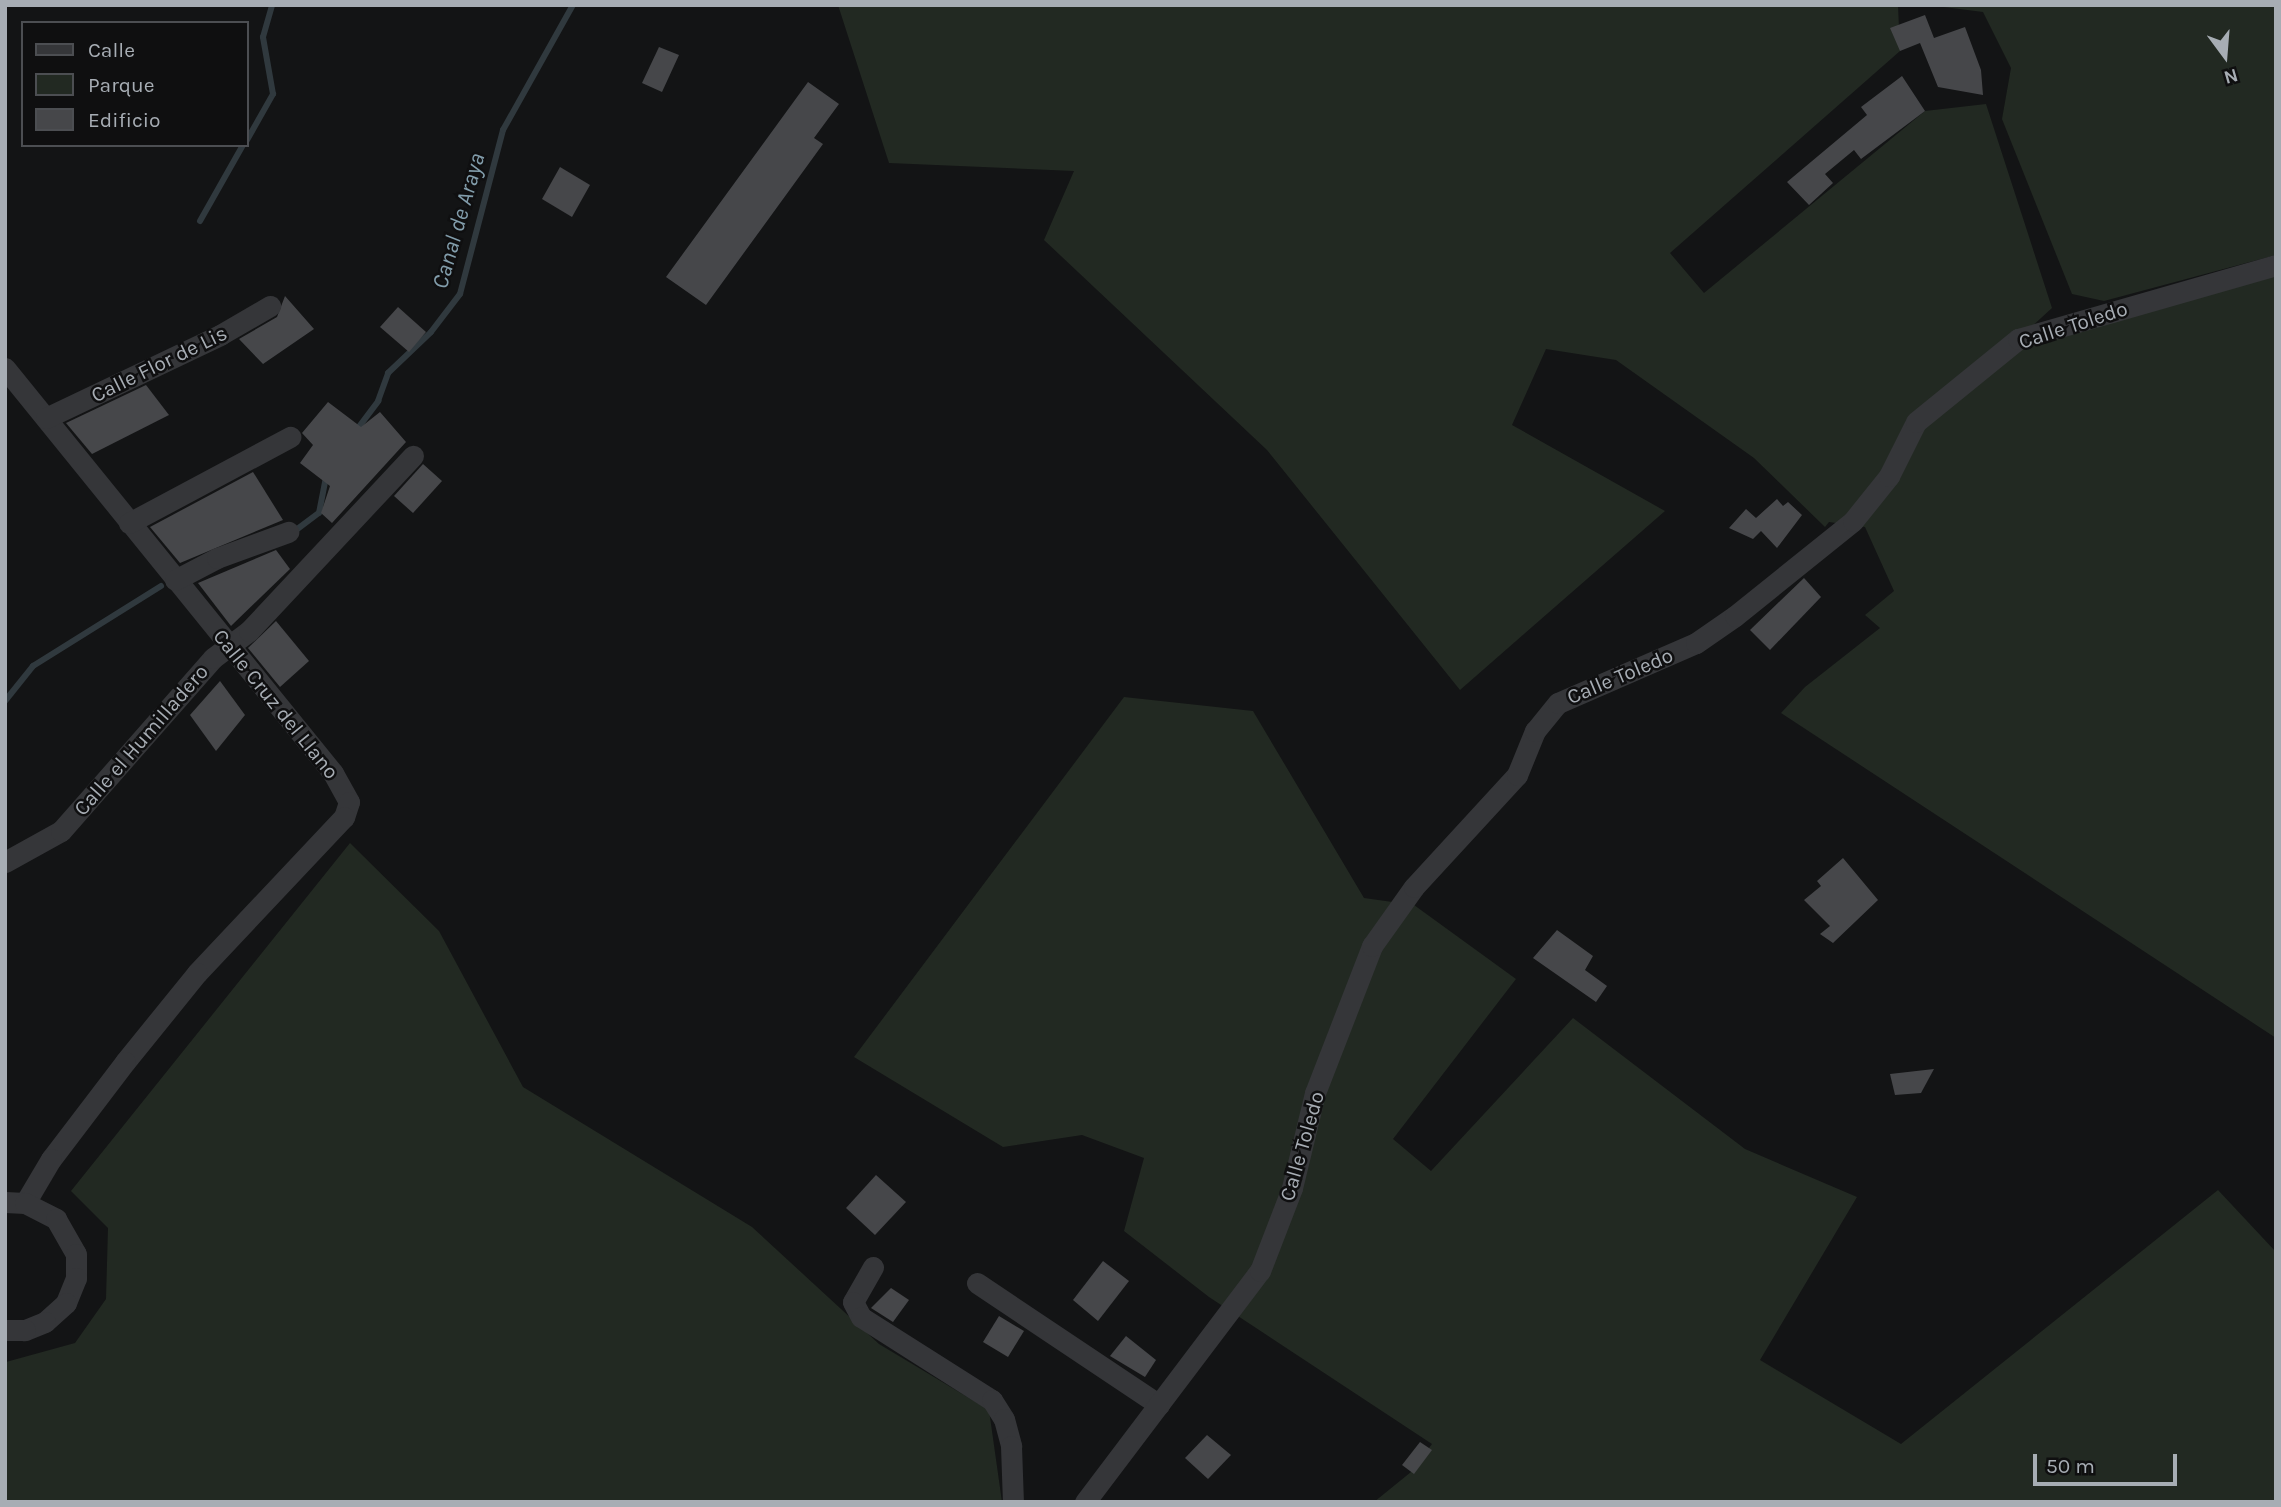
<!DOCTYPE html>
<style>
body{margin:0}
#map{position:relative;width:2281px;height:1507px;overflow:hidden;background:#131415;font-family:Karla,sans-serif}
div>[style]{position:absolute}
[style*='--x']{left:calc(var(--x)*1px);top:calc(var(--y)*1px);width:calc(var(--w)*1px);rotate:calc(var(--a)*1deg)}
.green>*{inset:0;background:#222922}
.stream>*{height:6px;margin:-3px;padding:0 3px;transform-origin:3px;border-radius:3px;background:#30393e}
.building>*{inset:0;background:#46474a}
.minor>*{height:21px;margin:-10.5px;padding:0 10.5px;transform-origin:10.5px;border-radius:10.5px;background:#353639}
span{translate:-50% -50%;white-space:nowrap;text-align:center;line-height:1.15;-webkit-text-stroke:5px #0f0f10;paint-order:stroke}
.street-label{font-size:21px;color:#a7adb4}
.water-label{font-size:23px;color:#829dab;font-style:italic}
.frame{position:absolute;inset:0;border:7px solid #a7adb4;pointer-events:none}
.legend{position:absolute;left:21px;top:21px;width:228px;height:126px;box-sizing:border-box;background:#0f0f10;border:2px solid #4c4e52;margin:0;padding:9px 12px;list-style:none;font-size:21px;color:#a7adb4}
.legend li{display:flex;align-items:center;gap:14px;height:35px}
.legend b{width:35px;border:2px solid #4c4e52}
.north{position:absolute;left:2190px;top:21px;width:70px;height:70px;-webkit-text-stroke:5px #0f0f10;paint-order:stroke;rotate:164deg;font-size:19px;font-weight:700;line-height:28px;text-align:center;color:#a7adb4}
.north::after{content:'';display:block;margin:auto;width:24px;height:32px;background:#a7adb4;clip-path:polygon(50% 0,100% 100%,50% 72%,0 100%)}
.scale{position:absolute;left:2033px;top:1454px;width:144px;height:32px;box-sizing:border-box;border:4px solid #a7adb4;border-top:0;padding-left:9px;font-size:21px;line-height:24px;white-space:nowrap;color:#a7adb4;-webkit-text-stroke:5px #0f0f10;paint-order:stroke}
</style>
<div id="map">
<div class="green">
<div style="clip-path:polygon(838px 5px,1898px 5px,1900px 51px,1670px 253px,1704px 293px,1925px 111px,1986px 104px,2052px 308px,2020px 337px,2276px 265px,2276px 1038px,1781px 713px,1805px 687px,1880px 628px,1865px 615px,1894px 591px,1865px 527px,1829px 522px,1825px 527px,1754px 458px,1616px 360px,1546px 349px,1512px 425px,1665px 511px,1460px 690px,1267px 450px,1044px 240px,1074px 171px,889px 163px)"></div>
<div style="clip-path:polygon(1928px 5px,2276px 5px,2276px 255px,2104px 301px,2072px 294px,2002px 119px,2011px 68px,1983px 12px)"></div>
<div style="clip-path:polygon(1124px 697px,1253px 711px,1364px 898px,1414px 905px,1516px 979px,1393px 1139px,1431px 1171px,1573px 1018px,1745px 1149px,1857px 1197px,1760px 1360px,1901px 1444px,2218px 1190px,2276px 1252px,2276px 1502px,1374px 1502px,1411px 1472px,1432px 1444px,1209px 1297px,1124px 1231px,1144px 1158px,1082px 1135px,1003px 1147px,854px 1057px)"></div>
<div style="clip-path:polygon(350px 843px,439px 931px,523px 1087px,752px 1227px,879px 1344px,989px 1410px,1002px 1502px,5px 1502px,6px 1362px,75px 1343px,106px 1299px,108px 1228px,71px 1191px)"></div>
</div>
<div class="stream">
<div style="--x:247;--y:140;--w:53;--a:-60.5"></div>
<div style="--x:273;--y:94;--w:58;--a:-100"></div>
<div style="--x:263;--y:37;--w:33;--a:-74"></div>
<div style="--x:200;--y:221;--w:87;--a:-60.5"></div>
<div style="--x:355;--y:432;--w:39;--a:-53"></div>
<div style="--x:378;--y:401;--w:30;--a:-70"></div>
<div style="--x:388;--y:373;--w:59;--a:-43.6"></div>
<div style="--x:431;--y:332;--w:48;--a:-52.7"></div>
<div style="--x:460;--y:294;--w:170;--a:-75.3"></div>
<div style="--x:503;--y:130;--w:143;--a:-60.8"></div>
<div style="--x:292;--y:533;--w:34;--a:-37"></div>
<div style="--x:319;--y:513;--w:38;--a:-79"></div>
<div style="--x:5;--y:701;--w:45;--a:-51.3"></div>
<div style="--x:33;--y:666;--w:151;--a:-32"></div>
</div>
<div class="building">
<div style="clip-path:polygon(1925px 15px,1934px 38px,1965px 27px,1981px 70px,1983px 95px,1938px 87px,1920px 43px,1900px 51px,1890px 28px)"></div>
<div style="clip-path:polygon(659px 47px,679px 55px,662px 92px,642px 83px)"></div>
<div style="clip-path:polygon(1902px 76px,1925px 111px,1861px 159px,1854px 150px,1825px 174px,1833px 183px,1809px 205px,1787px 182px,1867px 115px,1861px 107px)"></div>
<div style="clip-path:polygon(808px 82px,839px 104px,814px 138px,823px 144px,706px 305px,666px 277px)"></div>
<div style="clip-path:polygon(560px 167px,590px 185px,572px 217px,542px 199px)"></div>
<div style="clip-path:polygon(285px 296px,314px 329px,263px 364px,239px 339px,277px 317px)"></div>
<div style="clip-path:polygon(398px 307px,426px 332px,409px 352px,380px 327px)"></div>
<div style="clip-path:polygon(146px 385px,169px 415px,92px 454px,66px 423px)"></div>
<div style="clip-path:polygon(328px 402px,361px 427px,380px 412px,406px 442px,332px 523px,321px 513px,330px 486px,300px 463px,313px 445px,302px 433px)"></div>
<div style="clip-path:polygon(423px 464px,442px 481px,413px 513px,394px 496px)"></div>
<div style="clip-path:polygon(253px 472px,283px 520px,180px 563px,150px 527px)"></div>
<div style="clip-path:polygon(1777px 499px,1783px 506px,1788px 502px,1802px 515px,1777px 548px,1761px 531px,1753px 539px,1729px 528px,1746px 509px,1756px 518px)"></div>
<div style="clip-path:polygon(276px 550px,290px 569px,231px 626px,198px 583px)"></div>
<div style="clip-path:polygon(1804px 578px,1821px 597px,1770px 650px,1750px 630px)"></div>
<div style="clip-path:polygon(276px 621px,309px 661px,280px 687px,248px 648px)"></div>
<div style="clip-path:polygon(220px 681px,245px 715px,216px 751px,190px 715px)"></div>
<div style="clip-path:polygon(1843px 858px,1878px 900px,1833px 943px,1820px 934px,1830px 926px,1804px 900px,1821px 886px,1817px 881px)"></div>
<div style="clip-path:polygon(1557px 930px,1593px 956px,1585px 970px,1607px 986px,1596px 1002px,1533px 958px)"></div>
<div style="clip-path:polygon(1934px 1069px,1921px 1093px,1895px 1095px,1890px 1074px)"></div>
<div style="clip-path:polygon(876px 1175px,906px 1202px,875px 1235px,846px 1208px)"></div>
<div style="clip-path:polygon(1103px 1261px,1129px 1281px,1098px 1321px,1073px 1300px)"></div>
<div style="clip-path:polygon(891px 1288px,909px 1300px,893px 1322px,871px 1308px)"></div>
<div style="clip-path:polygon(999px 1316px,1024px 1331px,1008px 1357px,983px 1342px)"></div>
<div style="clip-path:polygon(1126px 1336px,1156px 1360px,1145px 1377px,1110px 1356px)"></div>
<div style="clip-path:polygon(1207px 1435px,1231px 1455px,1208px 1479px,1185px 1458px)"></div>
<div style="clip-path:polygon(1420px 1442px,1432px 1450px,1414px 1474px,1402px 1465px)"></div>
</div>
<div class="minor">
<div style="--x:5;--y:368;--w:521;--a:51"></div>
<div style="--x:333;--y:773;--w:33;--a:61"></div>
<div style="--x:349;--y:802;--w:16;--a:108"></div>
<div style="--x:344;--y:817;--w:214;--a:133.3"></div>
<div style="--x:197;--y:973;--w:114;--a:129"></div>
<div style="--x:125;--y:1062;--w:122;--a:127.3"></div>
<div style="--x:51;--y:1159;--w:51;--a:120.6"></div>
<div style="--x:46;--y:418;--w:193;--a:-25.5"></div>
<div style="--x:220;--y:335;--w:58;--a:-30.1"></div>
<div style="--x:129;--y:523;--w:183;--a:-28.1"></div>
<div style="--x:175;--y:580;--w:47;--a:-27.6"></div>
<div style="--x:217;--y:558;--w:76;--a:-20.1"></div>
<div style="--x:5;--y:862;--w:64;--a:-29"></div>
<div style="--x:61;--y:831;--w:230;--a:-48.7"></div>
<div style="--x:213;--y:658;--w:45;--a:-36.9"></div>
<div style="--x:249;--y:631;--w:240;--a:-46.9"></div>
<div style="--x:5;--y:1202;--w:20;--a:3"></div>
<div style="--x:25;--y:1203;--w:35;--a:27"></div>
<div style="--x:56;--y:1219;--w:40;--a:60.3"></div>
<div style="--x:76;--y:1254;--w:24;--a:90"></div>
<div style="--x:76;--y:1278;--w:27;--a:112"></div>
<div style="--x:66;--y:1303;--w:28;--a:138"></div>
<div style="--x:45;--y:1322;--w:22;--a:158"></div>
<div style="--x:25;--y:1330;--w:20;--a:180"></div>
<div style="--x:873;--y:1267;--w:40;--a:119.7"></div>
<div style="--x:853;--y:1302;--w:17;--a:62"></div>
<div style="--x:861;--y:1317;--w:155;--a:32.4"></div>
<div style="--x:992;--y:1400;--w:22;--a:58"></div>
<div style="--x:1004;--y:1419;--w:28;--a:75"></div>
<div style="--x:1011;--y:1446;--w:56;--a:88"></div>
<div style="--x:977;--y:1283;--w:219;--a:33.8"></div>
<div style="--x:1085;--y:1502;--w:290;--a:-52.9"></div>
<div style="--x:1260;--y:1271;--w:89;--a:-68.9"></div>
<div style="--x:1292;--y:1188;--w:98;--a:-76.4"></div>
<div style="--x:1315;--y:1093;--w:158;--a:-68.8"></div>
<div style="--x:1372;--y:946;--w:72;--a:-54.6"></div>
<div style="--x:1414;--y:887;--w:152;--a:-47.4"></div>
<div style="--x:1517;--y:775;--w:48;--a:-67.8"></div>
<div style="--x:1535;--y:731;--w:36;--a:-51"></div>
<div style="--x:1558;--y:703;--w:150;--a:-23.5"></div>
<div style="--x:1696;--y:643;--w:47;--a:-34.7"></div>
<div style="--x:1735;--y:616;--w:151;--a:-38.8"></div>
<div style="--x:1853;--y:521;--w:58;--a:-51.3"></div>
<div style="--x:1889;--y:476;--w:60;--a:-63.4"></div>
<div style="--x:1916;--y:422;--w:132;--a:-39.1"></div>
<div style="--x:2018;--y:339;--w:268;--a:-16"></div>
</div>
<div class="street-label">
<span style="left:2073px;top:325px;rotate:-18deg">Calle Toledo</span>
<span style="left:159px;top:364px;rotate:-26deg">Calle Flor de Lis</span>
<span style="left:1620px;top:676px;rotate:-23deg">Calle Toledo</span>
<span style="left:276px;top:704px;rotate:51deg">Calle Cruz del Llano</span>
<span style="left:141px;top:740px;rotate:-49deg">Calle el Humilladero</span>
<span style="left:1302px;top:1146px;rotate:-74deg">Calle Toledo</span>
</div>
<div class="water-label">
<span style="left:459px;top:221px;rotate:-74deg">Canal de Araya</span>
</div>
<div class="frame"></div>
<ul class="legend">
<li><b style="height:9px;background:#353639"></b>Calle</li>
<li><b style="height:19px;background:#222922"></b>Parque</li>
<li><b style="height:19px;background:#46474a"></b>Edificio</li>
</ul>
<div class="north">N</div>
<div class="scale">50 m</div>
</div>
